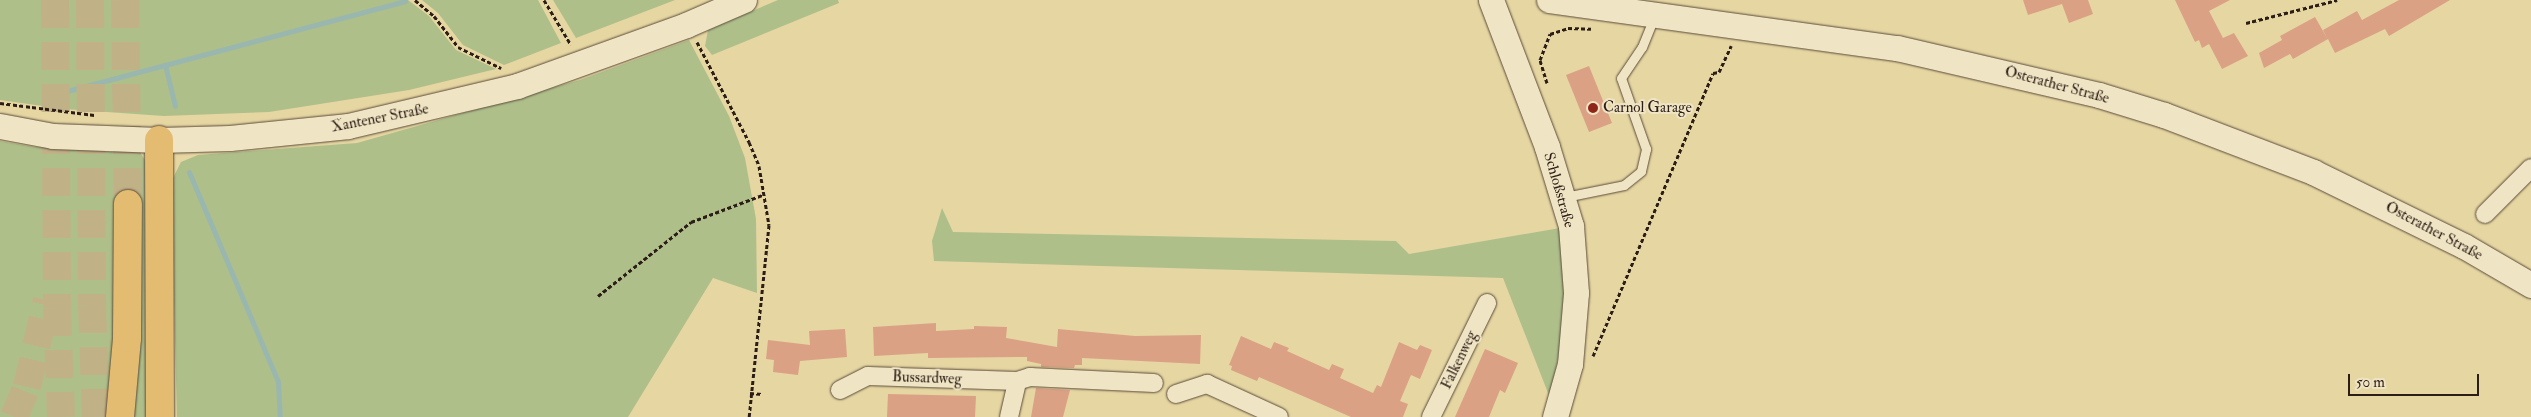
<!DOCTYPE html>
<meta charset="utf-8">
<style>
body{margin:0}
#map{position:relative;width:2531px;height:417px;overflow:hidden;background:#e6d6a2;font-family:"IM FELL Double Pica",serif}
div>[style]{position:absolute}
[style*='--x']{left:calc(var(--x)*1px);top:calc(var(--y)*1px);width:calc(var(--w)*1px);rotate:calc(var(--a)*1deg)}
.green>*{inset:0;background:#aebf8a}
.stream>*{height:5px;margin:-2.5px;padding:0 2.5px;transform-origin:2.5px;border-radius:2.5px;background:#99b7ae}
.building>*{inset:0;background:#dba185}
.motorway-tunnel>*{height:28px;margin-top:-14px;transform-origin:0;background:repeating-linear-gradient(90deg,#c1b186 0 28px,transparent 0 42px)}
.path>*{height:3px;margin-top:-1.5px;transform-origin:0;background:repeating-linear-gradient(90deg,#2c1d17 0 4px,transparent 0 6.5px)}
.roads{filter:drop-shadow(0 0 1px #5a4b3a) drop-shadow(0 0 1px #5a4b3a)}
.service>*{height:9px;margin:-4.5px;padding:0 4.5px;transform-origin:4.5px;border-radius:4.5px;background:#efe4c3}
.minor>*{height:18px;margin:-9px;padding:0 9px;transform-origin:9px;border-radius:9px;background:#efe4c3}
.secondary>*{height:25px;margin:-12.5px;padding:0 12.5px;transform-origin:12.5px;border-radius:12.5px;background:#efe4c3}
.motorway>*{height:28px;margin:-14px;padding:0 14px;transform-origin:14px;border-radius:14px;background:#e3bb71}
.dots>*{width:14px;height:14px;translate:-50% -50%;box-sizing:border-box;border:2px solid #efe4c3;border-radius:50%}
span{translate:-50% -50%;white-space:nowrap;text-align:center;line-height:1.15;-webkit-text-stroke:4px #efe4c3;paint-order:stroke}
.street-label{font-size:15px;color:#2c1d17}
.poi-label{font-size:15px;color:#2c1d17}
.left{translate:0 -50%;text-align:left}
.scale{position:absolute;left:2348px;top:374px;width:131px;height:22px;box-sizing:border-box;border:2px solid #2c1d17;border-top:0;padding-left:6px;font-size:15px;line-height:18px;white-space:nowrap;color:#2c1d17;-webkit-text-stroke:4px #efe4c3;paint-order:stroke}
</style>
<div id="map">
<div class="green">
<div style="clip-path:polygon(0 0,408px 0,429px 16px,456px 50px,496px 69px,409px 90px,269px 112px,164px 116px,64px 109px,0 100px)"></div>
<div style="clip-path:polygon(422px 0,538px 0,561px 43px,504px 65px,463px 45px,438px 13px)"></div>
<div style="clip-path:polygon(553px 0,675px 0,576px 38px)"></div>
<div style="clip-path:polygon(778px 0,838px 0,839px 3px,712px 55px,705px 46px,708px 30px)"></div>
<div style="clip-path:polygon(689px 40px,729px 116px,745px 158px,756px 219px,757px 293px,713px 278px,628px 417px,177px 417px,171px 182px,181px 162px,198px 155px,357px 143px,580px 80px)"></div>
<div style="clip-path:polygon(0 141px,35px 147px,141px 154px,147px 163px,151px 417px,0 417px)"></div>
<div style="clip-path:polygon(942px 208px,953px 232px,1396px 241px,1409px 254px,1560px 228px,1565px 292px,1562px 338px,1550px 398px,1503px 278px,934px 261px,932px 241px)"></div>
</div>
<div class="stream">
<div style="--x:165;--y:65;--w:42;--a:76.3"></div>
<div style="--x:67;--y:91;--w:350;--a:-14.9"></div>
<div style="--x:189;--y:172;--w:228;--a:67"></div>
<div style="--x:278;--y:382;--w:35;--a:87"></div>
</div>
<div class="building">
<div style="clip-path:polygon(2023px 0,2088px 0,2093px 14px,2069px 23px,2062px 4px,2028px 15px)"></div>
<div style="clip-path:polygon(2175px 0,2230px 0,2209px 11px,2223px 38px,2234px 33px,2248px 56px,2222px 69px,2209px 44px,2202px 48px,2199px 40px,2195px 42px)"></div>
<div style="clip-path:polygon(2399px 0,2450px 0,2389px 36px,2385px 29px,2335px 53px,2328px 39px,2293px 59px,2290px 54px,2264px 68px,2259px 53px,2282px 40px,2280px 36px,2315px 17px,2327px 38px,2323px 30px,2357px 11px,2362px 20px)"></div>
<div style="clip-path:polygon(1589px 66px,1612px 123px,1589px 132px,1566px 75px)"></div>
<div style="clip-path:polygon(936px 323px,936px 331px,974px 329px,974px 326px,1007px 327px,1006px 338px,1057px 347px,1058px 329px,1135px 336px,1201px 335px,1200px 364px,1082px 358px,1082px 365px,1075px 365px,1074px 368px,1041px 367px,1041px 364px,1027px 361px,1027px 357px,928px 358px,928px 353px,874px 356px,873px 327px)"></div>
<div style="clip-path:polygon(845px 329px,847px 357px,800px 361px,798px 375px,773px 372px,774px 360px,766px 359px,768px 340px,810px 345px,809px 331px)"></div>
<div style="clip-path:polygon(1241px 336px,1271px 349px,1274px 342px,1289px 348px,1287px 351px,1329px 370px,1332px 364px,1344px 369px,1340px 378px,1373px 393px,1377px 385px,1381px 387px,1399px 342px,1417px 350px,1420px 345px,1432px 350px,1420px 379px,1411px 375px,1400px 401px,1408px 404px,1403px 417px,1351px 417px,1259px 377px,1257px 381px,1231px 370px,1232px 366px,1229px 365px)"></div>
<div style="clip-path:polygon(1485px 349px,1518px 363px,1505px 393px,1500px 390px,1489px 417px,1455px 417px)"></div>
<div style="clip-path:polygon(1036px 388px,1070px 390px,1063px 417px,1031px 417px)"></div>
<div style="clip-path:polygon(888px 394px,976px 396px,975px 417px,887px 417px)"></div>
</div>
<div class="motorway-tunnel">
<div style="--x:55;--y:0;--w:308;--a:89.6"></div>
<div style="--x:57;--y:308;--w:109;--a:87.9"></div>
<div style="--x:90;--y:0;--w:305;--a:89.6"></div>
<div style="--x:92;--y:305;--w:112;--a:88"></div>
<div style="--x:125;--y:0;--w:204;--a:89.2"></div>
<div style="--x:14;--y:417;--w:33;--a:-67"></div>
<div style="--x:27;--y:387;--w:89;--a:-77.1"></div>
</div>
<div class="path">
<div style="--x:415;--y:0;--w:25;--a:40"></div>
<div style="--x:434;--y:16;--w:39;--a:52"></div>
<div style="--x:458;--y:47;--w:48;--a:26"></div>
<div style="--x:544;--y:0;--w:52;--a:59"></div>
<div style="--x:2246;--y:23;--w:94;--a:-14.2"></div>
<div style="--x:697;--y:42;--w:113;--a:62.5"></div>
<div style="--x:749;--y:142;--w:26;--a:67"></div>
<div style="--x:759;--y:166;--w:60;--a:80.4"></div>
<div style="--x:769;--y:225;--w:193;--a:95.9"></div>
<div style="--x:1547;--y:83;--w:24;--a:-107"></div>
<div style="--x:1540;--y:60;--w:28;--a:-69"></div>
<div style="--x:1550;--y:34;--w:19;--a:-18"></div>
<div style="--x:1568;--y:28;--w:23;--a:2"></div>
<div style="--x:0;--y:103;--w:95;--a:7.3"></div>
<div style="--x:598;--y:296;--w:119;--a:-38.5"></div>
<div style="--x:691;--y:222;--w:79;--a:-20.7"></div>
<div style="--x:1593;--y:356;--w:307;--a:-67"></div>
<div style="--x:1713;--y:73;--w:6;--a:-9"></div>
<div style="--x:1719;--y:72;--w:29;--a:-65"></div>
<div style="--x:750;--y:393;--w:12;--a:5"></div>
</div>
<div class="roads">
<div class="service">
<div style="--x:1565;--y:197;--w:60;--a:-11.5"></div>
<div style="--x:1624;--y:185;--w:22;--a:-39"></div>
<div style="--x:1641;--y:171;--w:23;--a:-77"></div>
<div style="--x:1646;--y:149;--w:75;--a:-109.4"></div>
<div style="--x:1621;--y:78;--w:37;--a:-56"></div>
<div style="--x:1642;--y:47;--w:32;--a:-68"></div>
</div>
<div class="minor">
<div style="--x:2485;--y:214;--w:65;--a:-45"></div>
<div style="--x:840;--y:390;--w:31;--a:-27"></div>
<div style="--x:868;--y:376;--w:149;--a:1.9"></div>
<div style="--x:1176;--y:394;--w:33;--a:-18"></div>
<div style="--x:1207;--y:384;--w:79;--a:24.6"></div>
<div style="--x:1009;--y:417;--w:37;--a:-77"></div>
<div style="--x:1017;--y:381;--w:14;--a:-17"></div>
<div style="--x:1030;--y:377;--w:124;--a:2.8"></div>
<div style="--x:1431;--y:417;--w:127;--a:-63.8"></div>
</div>
<div class="secondary">
<div style="--x:1491;--y:0;--w:157;--a:69.1"></div>
<div style="--x:1547;--y:147;--w:83;--a:73.1"></div>
<div style="--x:1571;--y:226;--w:67;--a:85.7"></div>
<div style="--x:1576;--y:293;--w:71;--a:94.8"></div>
<div style="--x:1570;--y:364;--w:55;--a:105.8"></div>
<div style="--x:1549;--y:0;--w:351;--a:7.9"></div>
<div style="--x:1897;--y:48;--w:207;--a:13.1"></div>
<div style="--x:2099;--y:95;--w:68;--a:17.1"></div>
<div style="--x:2164;--y:115;--w:160;--a:20.9"></div>
<div style="--x:2313;--y:172;--w:168;--a:26.1"></div>
<div style="--x:2464;--y:246;--w:78;--a:30.2"></div>
<div style="--x:0;--y:126;--w:54;--a:10.7"></div>
<div style="--x:53;--y:136;--w:106;--a:2.2"></div>
<div style="--x:159;--y:140;--w:71;--a:-1.6"></div>
<div style="--x:230;--y:138;--w:119;--a:-5.8"></div>
<div style="--x:348;--y:126;--w:174;--a:-13.3"></div>
<div style="--x:517;--y:86;--w:180;--a:-19.8"></div>
<div style="--x:686;--y:25;--w:63;--a:-23.3"></div>
</div>
<div class="motorway">
<div style="--x:159;--y:140;--w:277;--a:89.8"></div>
<div style="--x:120;--y:417;--w:79;--a:-84.9"></div>
<div style="--x:127;--y:338;--w:134;--a:-89.6"></div>
</div>
</div>
<div class="dots">
<div style="left:1593px;top:108px;background:#8f2418"></div>
</div>
<div class="street-label">
<span style="left:2057px;top:85px;rotate:15deg">Osterather Straße</span>
<span style="left:380px;top:118px;rotate:-11deg">Xantener Straße</span>
<span style="left:1559px;top:190px;rotate:74deg">Schloßstraße</span>
<span style="left:2434px;top:231px;rotate:28deg">Osterather Straße</span>
<span style="left:1459px;top:360px;rotate:-64deg">Falkenweg</span>
<span style="left:927px;top:378px;rotate:2deg">Bussardweg</span>
</div>
<div class="poi-label">
<span class="left" style="left:1603px;top:108px">Carnol Garage</span>
</div>
<div class="scale">50 m</div>
</div>
